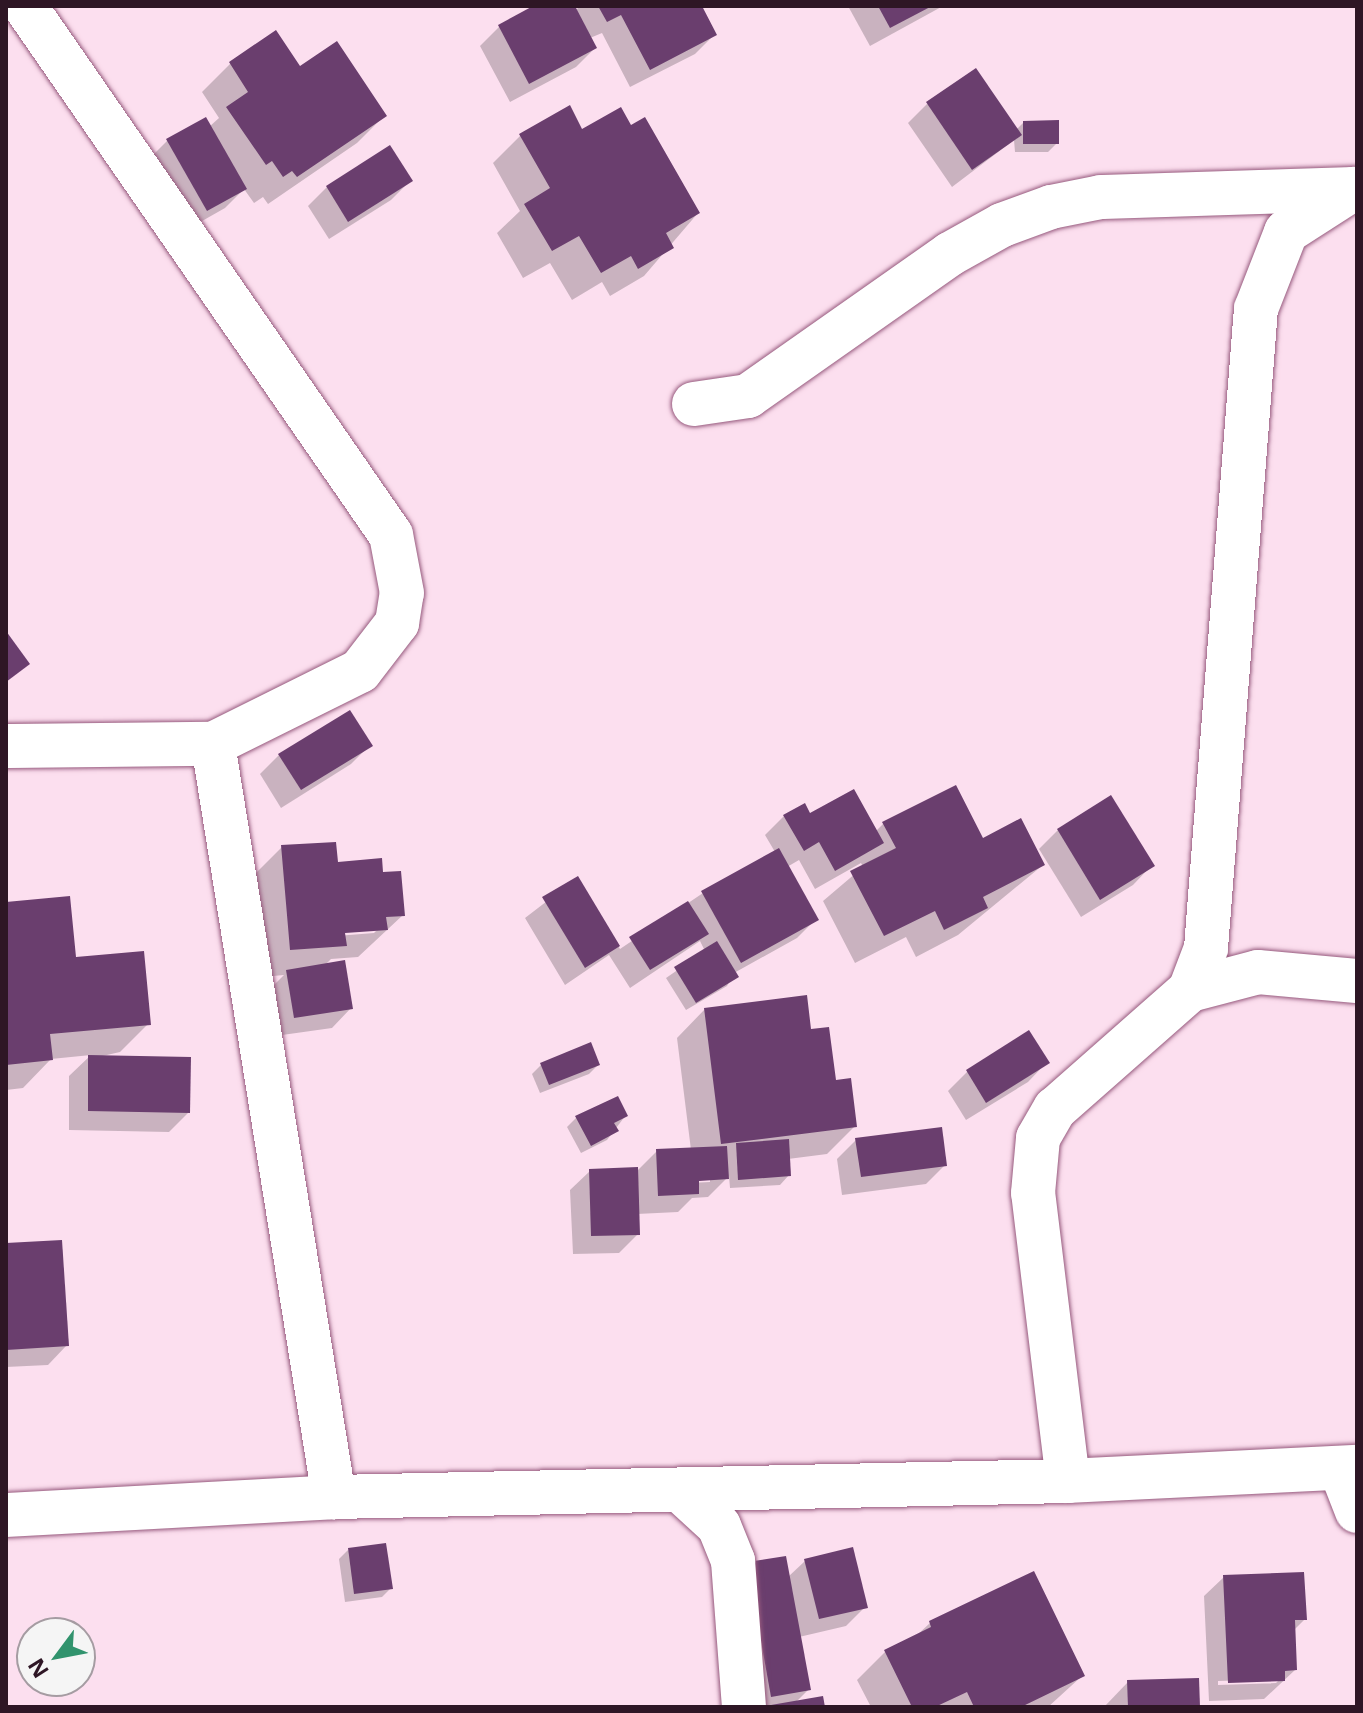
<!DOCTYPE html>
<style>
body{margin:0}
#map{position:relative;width:1363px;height:1713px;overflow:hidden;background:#fcdfef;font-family:"Open Sans",sans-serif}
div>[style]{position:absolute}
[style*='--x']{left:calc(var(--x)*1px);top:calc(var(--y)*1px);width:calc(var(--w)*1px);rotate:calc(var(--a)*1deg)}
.shadow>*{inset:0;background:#0003}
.building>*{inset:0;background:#6a3e6e}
.roads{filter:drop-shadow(0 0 2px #96597d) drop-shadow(0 0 2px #96597d)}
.minor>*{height:44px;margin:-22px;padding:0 22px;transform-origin:22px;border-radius:22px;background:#fff}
span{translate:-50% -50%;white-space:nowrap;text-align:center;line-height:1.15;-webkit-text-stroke:8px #f5f5f5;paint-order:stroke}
.frame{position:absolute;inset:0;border:8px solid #2e1625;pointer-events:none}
.north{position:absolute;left:16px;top:1617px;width:80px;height:80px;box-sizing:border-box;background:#f5f5f5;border:2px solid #a59ca2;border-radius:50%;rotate:238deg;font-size:22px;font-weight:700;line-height:32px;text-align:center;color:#2e1625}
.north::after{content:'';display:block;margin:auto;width:28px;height:36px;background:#31936d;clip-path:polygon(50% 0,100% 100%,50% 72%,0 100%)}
</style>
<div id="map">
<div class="shadow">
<div style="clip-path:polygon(537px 6px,573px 6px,575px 11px,580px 6px,700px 6px,715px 34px,695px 54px,630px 87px,602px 33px,590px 38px,595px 48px,576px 67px,510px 102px,480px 46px,499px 27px)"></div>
<div style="clip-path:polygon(848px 6px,943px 6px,870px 46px)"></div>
<div style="clip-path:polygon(275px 33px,299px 69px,385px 115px,357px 143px,268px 204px,263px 197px,254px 203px,244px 189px,225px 208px,188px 229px,148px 160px,167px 141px,209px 127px,219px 118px,202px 92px,230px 64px)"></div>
<div style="clip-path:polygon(927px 104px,1016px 130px,1024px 122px,1057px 143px,1048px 152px,1015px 152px,1014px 140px,952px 187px,908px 123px)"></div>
<div style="clip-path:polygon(631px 127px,698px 213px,644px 276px,610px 296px,602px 282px,572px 300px,550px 263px,523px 278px,497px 233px,520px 211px,493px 163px,521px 135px)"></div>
<div style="clip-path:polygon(410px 181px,391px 200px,329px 239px,308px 206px,327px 187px)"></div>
<div style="clip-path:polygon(370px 745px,351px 764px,281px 808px,260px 774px,279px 755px)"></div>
<div style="clip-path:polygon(784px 816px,810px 816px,876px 831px,883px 824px,982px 841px,1043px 865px,958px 935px,916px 957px,906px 937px,855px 963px,823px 901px,863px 867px,861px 863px,815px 889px,799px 860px,787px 867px,816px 919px,797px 938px,734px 973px,727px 986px,686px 1010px,666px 978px,705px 951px,700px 941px,630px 988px,609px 955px,565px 985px,525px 918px,577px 878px,620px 949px,703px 893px,775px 852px,765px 835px)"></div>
<div style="clip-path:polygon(1058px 830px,1152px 865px,1133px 885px,1081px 917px,1039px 849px)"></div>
<div style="clip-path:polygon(evenodd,282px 847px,381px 875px,403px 915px,358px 957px,331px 959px,324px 966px,351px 1008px,332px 1028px,275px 1036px,268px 991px,284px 975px,262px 977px,254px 875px,282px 847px,378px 929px,374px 933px,336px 936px,335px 932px,378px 929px)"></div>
<div style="clip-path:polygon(6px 904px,148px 1024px,120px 1052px,98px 1057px,188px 1113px,169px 1132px,69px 1130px,69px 1076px,91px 1055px,51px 1059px,23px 1088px,6px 1090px)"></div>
<div style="clip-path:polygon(evenodd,705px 1009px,810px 1032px,855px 1126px,827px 1154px,788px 1159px,789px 1175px,780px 1185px,730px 1188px,729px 1176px,708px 1197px,692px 1198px,678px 1212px,637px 1214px,638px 1234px,619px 1253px,573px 1254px,570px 1190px,590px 1171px,636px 1172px,657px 1151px,691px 1150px,677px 1038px,705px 1009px,710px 1178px,710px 1182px,689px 1183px,710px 1178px)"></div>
<div style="clip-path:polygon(1029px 1033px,1047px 1062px,1028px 1082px,966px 1120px,948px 1091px,967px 1072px)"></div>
<div style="clip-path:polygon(541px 1065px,598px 1065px,589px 1074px,540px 1093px,532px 1074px)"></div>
<div style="clip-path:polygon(626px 1115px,607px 1140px,581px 1153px,567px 1127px,576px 1118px)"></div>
<div style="clip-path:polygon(856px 1140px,945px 1165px,926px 1184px,842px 1195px,837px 1159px)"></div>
<div style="clip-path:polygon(6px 1245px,67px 1345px,48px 1365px,6px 1367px)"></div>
<div style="clip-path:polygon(348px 1550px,391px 1588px,382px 1597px,345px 1602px,339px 1559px)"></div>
<div style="clip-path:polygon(805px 1561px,865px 1607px,846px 1626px,799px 1637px,809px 1689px,795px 1703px,823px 1707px,751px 1707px,729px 1583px,788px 1577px)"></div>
<div style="clip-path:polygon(evenodd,1224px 1577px,1305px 1619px,1293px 1631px,1295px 1670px,1264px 1699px,1209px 1701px,1204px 1596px,1224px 1577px,1280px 1679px,1276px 1683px,1218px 1685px,1218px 1681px,1280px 1679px)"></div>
<div style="clip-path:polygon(930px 1623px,1082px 1676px,1048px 1707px,871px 1707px,857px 1680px,885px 1652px,916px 1636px)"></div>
<div style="clip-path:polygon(1128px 1682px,1198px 1707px,1104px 1707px)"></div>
</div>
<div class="building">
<div style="clip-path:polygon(533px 6px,575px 6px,597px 48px,529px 84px,498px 25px)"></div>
<div style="clip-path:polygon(598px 6px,702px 6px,717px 35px,650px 70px,621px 15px,607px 22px)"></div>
<div style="clip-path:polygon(878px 6px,932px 6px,890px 28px)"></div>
<div style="clip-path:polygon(276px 30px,300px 66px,337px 41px,387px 116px,297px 177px,292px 171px,283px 177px,272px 161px,266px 165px,226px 107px,248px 92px,229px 62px)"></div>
<div style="clip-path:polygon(976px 68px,1022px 135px,972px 170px,926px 102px)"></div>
<div style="clip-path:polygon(570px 105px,582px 129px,621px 107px,631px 125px,645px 117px,700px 213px,666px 233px,674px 248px,638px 269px,631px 256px,601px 273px,579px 236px,552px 251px,524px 204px,550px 188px,519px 134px)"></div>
<div style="clip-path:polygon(206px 117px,247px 189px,207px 211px,166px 139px)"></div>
<div style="clip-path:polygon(1059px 120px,1059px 144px,1023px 144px,1023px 121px)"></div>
<div style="clip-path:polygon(390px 145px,413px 181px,348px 222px,326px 186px)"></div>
<div style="clip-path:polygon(6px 631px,30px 664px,6px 682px)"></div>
<div style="clip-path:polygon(350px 710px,373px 746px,301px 790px,278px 754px)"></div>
<div style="clip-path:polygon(956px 785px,983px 838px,1021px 818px,1045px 865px,983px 897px,988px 908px,944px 930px,935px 911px,884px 936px,850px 871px,896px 848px,882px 822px)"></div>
<div style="clip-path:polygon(854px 789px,884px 843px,835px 871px,819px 842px,804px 851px,783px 815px,805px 803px,810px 813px)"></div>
<div style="clip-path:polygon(1111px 795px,1155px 866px,1100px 900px,1057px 829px)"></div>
<div style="clip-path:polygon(336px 842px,338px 862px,382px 858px,383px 872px,401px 871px,405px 916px,386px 917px,388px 930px,345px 933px,347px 946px,290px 950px,281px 845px)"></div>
<div style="clip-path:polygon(779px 848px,819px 920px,741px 963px,701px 891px)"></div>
<div style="clip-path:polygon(578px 876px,620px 946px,585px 968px,542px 897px)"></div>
<div style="clip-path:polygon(70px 896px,76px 957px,144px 951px,151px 1025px,50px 1034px,53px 1060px,6px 1065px,6px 902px)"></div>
<div style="clip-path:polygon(688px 901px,709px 934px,650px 970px,629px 937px)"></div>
<div style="clip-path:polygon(717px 941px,739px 977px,696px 1003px,674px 967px)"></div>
<div style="clip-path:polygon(345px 960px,353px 1009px,294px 1018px,286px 970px)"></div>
<div style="clip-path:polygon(807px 995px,811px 1029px,829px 1027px,836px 1080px,851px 1078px,857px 1127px,721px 1144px,704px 1008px)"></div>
<div style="clip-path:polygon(1029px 1030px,1050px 1063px,986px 1103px,966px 1070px)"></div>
<div style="clip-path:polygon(591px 1042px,600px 1065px,549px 1085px,540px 1063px)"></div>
<div style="clip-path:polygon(88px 1055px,191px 1057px,190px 1113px,88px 1111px)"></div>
<div style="clip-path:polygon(618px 1096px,628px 1116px,614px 1123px,619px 1131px,591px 1146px,575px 1116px)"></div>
<div style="clip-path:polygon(942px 1127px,947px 1166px,861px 1177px,855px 1138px)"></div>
<div style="clip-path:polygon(789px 1139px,791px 1176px,738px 1180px,736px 1143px)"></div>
<div style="clip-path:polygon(727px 1146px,729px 1179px,699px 1181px,699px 1194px,658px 1196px,656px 1149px)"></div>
<div style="clip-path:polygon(638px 1167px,640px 1235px,591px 1236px,589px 1169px)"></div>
<div style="clip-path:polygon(62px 1240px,69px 1346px,6px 1350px,6px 1243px)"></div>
<div style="clip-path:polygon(386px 1543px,393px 1589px,354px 1594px,348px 1548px)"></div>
<div style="clip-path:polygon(853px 1547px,868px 1608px,819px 1619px,804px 1559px)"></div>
<div style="clip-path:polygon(786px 1556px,811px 1690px,771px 1697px,747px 1562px)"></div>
<div style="clip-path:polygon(1034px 1571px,1085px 1676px,1021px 1707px,974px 1707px,967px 1692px,935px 1707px,912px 1707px,884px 1650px,931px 1627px,929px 1621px)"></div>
<div style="clip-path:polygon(1304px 1572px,1307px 1620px,1295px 1620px,1297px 1670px,1285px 1671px,1285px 1681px,1228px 1683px,1223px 1575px)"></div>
<div style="clip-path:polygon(1199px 1678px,1200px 1707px,1128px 1707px,1127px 1680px)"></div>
<div style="clip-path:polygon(823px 1696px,825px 1707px,771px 1707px,771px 1705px)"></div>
</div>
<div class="roads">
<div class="minor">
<div style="--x:694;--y:404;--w:55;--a:-8.4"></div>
<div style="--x:748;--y:396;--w:247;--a:-35.1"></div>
<div style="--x:950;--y:254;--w:60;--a:-29.1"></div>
<div style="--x:1002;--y:225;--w:52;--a:-20.2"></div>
<div style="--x:1051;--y:207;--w:51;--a:-11.3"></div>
<div style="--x:1101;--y:197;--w:254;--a:-1.8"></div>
<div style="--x:213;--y:744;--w:763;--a:80.87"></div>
<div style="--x:6;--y:746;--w:207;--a:-0.6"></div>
<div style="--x:213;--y:744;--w:164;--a:-26.4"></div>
<div style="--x:360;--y:671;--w:61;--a:-52.4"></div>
<div style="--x:397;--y:623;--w:30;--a:-81"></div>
<div style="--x:402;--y:593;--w:59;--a:-100.7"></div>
<div style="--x:391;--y:535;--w:643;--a:-124.68"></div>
<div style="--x:1190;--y:990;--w:70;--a:-14.8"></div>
<div style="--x:1258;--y:972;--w:99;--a:5.2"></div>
<div style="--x:1341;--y:1470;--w:44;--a:68.7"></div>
<div style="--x:1068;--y:1481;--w:290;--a:-96.9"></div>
<div style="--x:1033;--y:1193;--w:55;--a:-84.8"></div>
<div style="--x:1038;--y:1138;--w:34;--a:-60"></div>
<div style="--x:1055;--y:1109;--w:180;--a:-41.4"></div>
<div style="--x:1190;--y:990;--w:45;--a:-69.1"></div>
<div style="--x:1206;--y:948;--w:641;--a:-85.53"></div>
<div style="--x:1256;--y:309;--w:83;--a:-68.7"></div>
<div style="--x:1286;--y:232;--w:80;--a:-32.7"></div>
<div style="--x:682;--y:1492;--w:50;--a:42.6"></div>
<div style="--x:719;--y:1526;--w:38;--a:68"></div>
<div style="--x:733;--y:1561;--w:146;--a:85.7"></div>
<div style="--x:6;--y:1515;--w:328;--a:-3.1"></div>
<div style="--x:334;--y:1497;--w:734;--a:-1.25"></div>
<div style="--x:1068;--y:1481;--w:289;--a:-2.8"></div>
</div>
</div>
<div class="frame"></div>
<div class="north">N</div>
</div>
